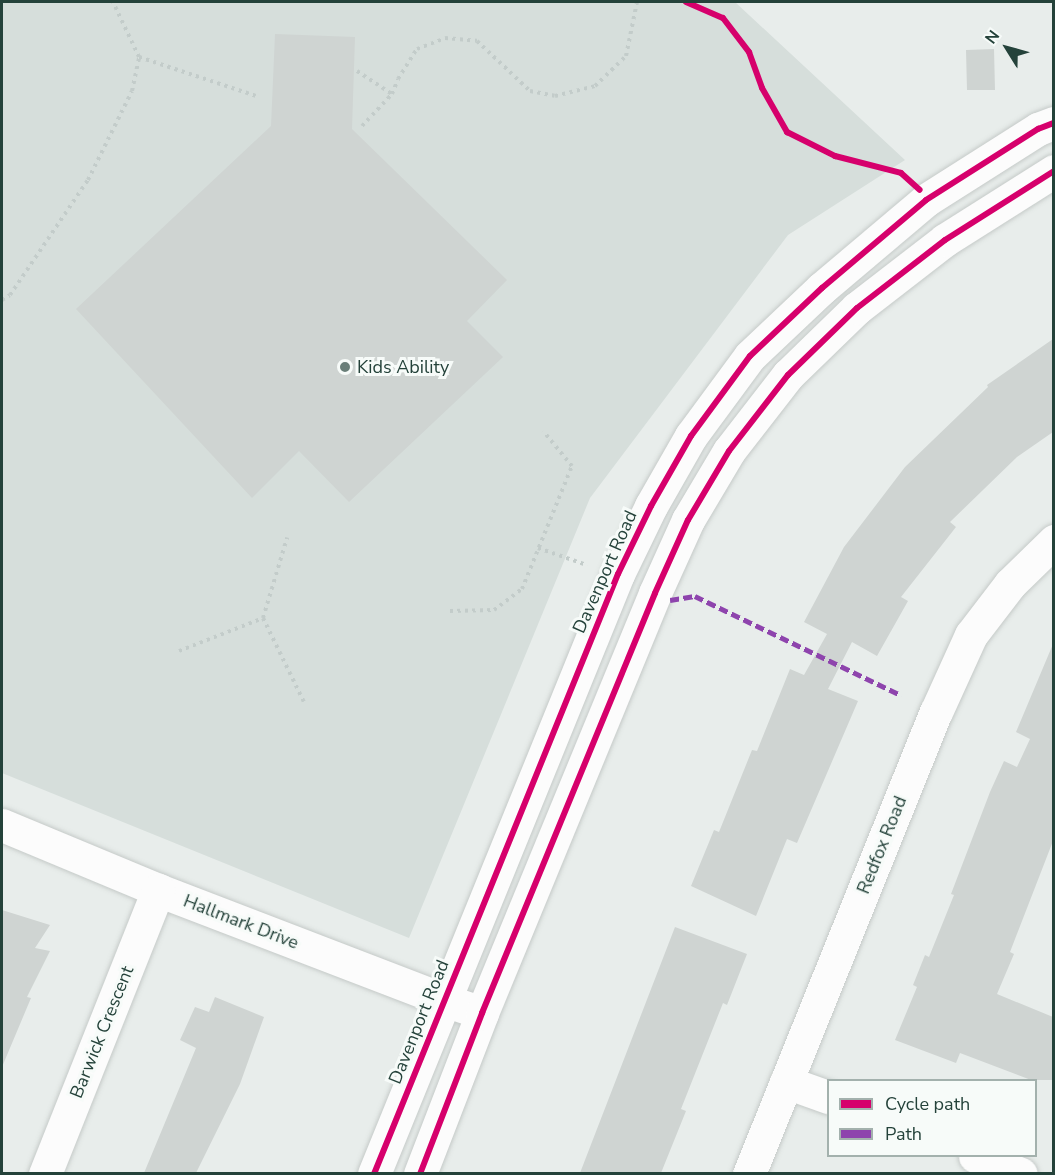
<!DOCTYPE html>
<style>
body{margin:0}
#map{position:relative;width:1055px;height:1175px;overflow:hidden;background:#e8edeb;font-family:"Nunito Sans",sans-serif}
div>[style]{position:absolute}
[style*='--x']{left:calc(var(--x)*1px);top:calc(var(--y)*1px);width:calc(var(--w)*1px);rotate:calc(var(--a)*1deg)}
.built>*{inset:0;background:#d6dedb}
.building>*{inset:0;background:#cfd4d2}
.path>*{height:4px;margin-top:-2px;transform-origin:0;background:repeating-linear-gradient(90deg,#c3ccca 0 3px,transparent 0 7.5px)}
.roads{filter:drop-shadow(0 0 2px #c5cac8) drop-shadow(0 0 2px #c5cac8)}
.minor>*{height:33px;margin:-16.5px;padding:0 16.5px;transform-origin:16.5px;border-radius:16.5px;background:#fcfcfc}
.tertiary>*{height:33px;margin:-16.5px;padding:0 16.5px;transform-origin:16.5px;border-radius:16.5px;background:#fcfcfc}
.quiet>*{height:4.5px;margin-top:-2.25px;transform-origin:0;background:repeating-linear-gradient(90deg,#8e44ad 0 9px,transparent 0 13.5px)}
.cycleway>*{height:6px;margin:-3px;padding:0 3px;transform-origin:3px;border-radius:3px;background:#d6006c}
.dots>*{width:16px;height:16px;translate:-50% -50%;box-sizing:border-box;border:3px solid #f7fbf9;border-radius:50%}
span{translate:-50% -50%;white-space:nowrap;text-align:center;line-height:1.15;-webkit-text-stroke:6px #f7fbf9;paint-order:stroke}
.poi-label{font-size:18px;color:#24423a}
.left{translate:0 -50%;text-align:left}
.street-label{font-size:18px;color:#24423a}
.frame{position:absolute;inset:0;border:3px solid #24423a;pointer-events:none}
.legend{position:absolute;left:827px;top:1079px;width:210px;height:78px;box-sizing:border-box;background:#f7fbf9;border:2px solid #a3b1ad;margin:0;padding:8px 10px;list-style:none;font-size:18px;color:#24423a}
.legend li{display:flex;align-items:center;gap:12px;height:30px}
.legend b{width:30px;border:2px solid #a3b1ad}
.north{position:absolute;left:977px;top:18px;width:60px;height:60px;-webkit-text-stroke:4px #f7fbf9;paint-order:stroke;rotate:307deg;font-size:16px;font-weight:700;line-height:24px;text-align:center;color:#24423a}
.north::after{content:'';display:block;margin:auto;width:21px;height:27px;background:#24423a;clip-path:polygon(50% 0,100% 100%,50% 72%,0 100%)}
</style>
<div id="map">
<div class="built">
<div style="clip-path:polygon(2px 2px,735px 2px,905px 160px,788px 235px,590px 498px,409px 938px,2px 773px)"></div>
</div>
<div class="building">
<div style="clip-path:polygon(275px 34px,355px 37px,352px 129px,507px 280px,467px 321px,503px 357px,349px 502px,299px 451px,252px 498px,76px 309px,271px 126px)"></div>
<div style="clip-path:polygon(994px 49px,995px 90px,967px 90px,966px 50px)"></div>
<div style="clip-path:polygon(1053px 339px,1053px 432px,1017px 457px,950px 522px,956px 527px,901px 597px,908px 601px,877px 656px,852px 642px,828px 689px,858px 701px,797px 843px,787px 839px,756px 916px,691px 886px,714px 830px,719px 832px,752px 750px,757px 751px,790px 669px,804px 675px,827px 634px,804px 622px,844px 547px,905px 467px,988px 387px,987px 385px)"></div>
<div style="clip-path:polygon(1053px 644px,1053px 841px,1010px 952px,1014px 954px,997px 994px,1053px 1017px,1053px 1080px,1031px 1080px,960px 1053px,956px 1063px,895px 1040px,917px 987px,913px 985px,925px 955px,929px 957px,954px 895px,951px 894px,990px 792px,1004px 761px,1017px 767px,1030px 739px,1016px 732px)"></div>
<div style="clip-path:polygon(2px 910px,50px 925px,35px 948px,50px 951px,27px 997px,31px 998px,2px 1067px)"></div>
<div style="clip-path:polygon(675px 927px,747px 954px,727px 1005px,723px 1003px,681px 1109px,686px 1111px,661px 1173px,580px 1173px)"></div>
<div style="clip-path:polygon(215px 997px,264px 1017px,240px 1084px,196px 1173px,144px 1173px,196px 1048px,180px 1040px,195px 1007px,209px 1012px)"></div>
</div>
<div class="path">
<div style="--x:139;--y:57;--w:123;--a:18.4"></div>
<div style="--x:357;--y:71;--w:42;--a:33.3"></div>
<div style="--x:362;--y:126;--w:44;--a:-46.8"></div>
<div style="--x:392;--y:94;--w:16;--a:-68"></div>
<div style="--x:398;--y:79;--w:36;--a:-58"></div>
<div style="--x:417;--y:49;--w:30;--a:-21"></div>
<div style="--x:445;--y:38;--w:32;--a:5"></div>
<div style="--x:477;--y:41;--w:73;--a:43.3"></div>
<div style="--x:530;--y:91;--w:25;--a:11"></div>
<div style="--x:555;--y:96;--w:41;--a:-14"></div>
<div style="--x:595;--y:86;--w:43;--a:-44.1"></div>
<div style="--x:626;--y:56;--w:55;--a:-78.5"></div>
<div style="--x:2;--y:300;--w:9;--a:-32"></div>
<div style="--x:10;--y:295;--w:139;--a:-55.9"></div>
<div style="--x:88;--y:180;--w:99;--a:-63.7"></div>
<div style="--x:132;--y:91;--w:35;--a:-78"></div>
<div style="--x:139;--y:57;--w:61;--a:-115.3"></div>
<div style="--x:538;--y:548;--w:52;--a:19.1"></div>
<div style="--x:450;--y:611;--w:44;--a:-1.3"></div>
<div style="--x:494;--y:610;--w:35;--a:-37"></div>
<div style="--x:522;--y:589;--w:133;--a:-67.9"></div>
<div style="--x:572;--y:466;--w:45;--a:-129.6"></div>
<div style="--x:263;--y:618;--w:84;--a:-73.3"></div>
<div style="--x:179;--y:651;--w:90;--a:-21.4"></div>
<div style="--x:263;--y:618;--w:93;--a:64"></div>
</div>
<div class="roads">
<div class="minor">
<div style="--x:2;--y:825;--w:169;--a:22.6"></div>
<div style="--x:158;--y:890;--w:306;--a:21"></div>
<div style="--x:444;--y:1000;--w:40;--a:18.9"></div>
<div style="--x:786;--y:1082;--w:45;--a:19.7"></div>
<div style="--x:975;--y:1156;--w:49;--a:21.4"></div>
<div style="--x:45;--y:1174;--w:306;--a:-68.3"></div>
<div style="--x:749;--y:1174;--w:498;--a:-68"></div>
<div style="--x:936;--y:712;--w:85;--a:-65.6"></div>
<div style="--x:971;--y:635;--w:64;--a:-52.6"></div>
<div style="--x:1010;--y:584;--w:62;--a:-44.3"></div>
</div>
<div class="tertiary">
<div style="--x:374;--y:1174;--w:648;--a:-67.87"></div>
<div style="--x:618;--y:574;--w:76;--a:-64.1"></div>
<div style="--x:651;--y:506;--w:81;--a:-60.3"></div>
<div style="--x:691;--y:436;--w:99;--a:-53.6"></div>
<div style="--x:750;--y:356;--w:99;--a:-43.4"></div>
<div style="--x:822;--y:288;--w:136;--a:-40.2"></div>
<div style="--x:926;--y:200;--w:133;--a:-32.4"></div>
<div style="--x:1038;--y:129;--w:17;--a:-21"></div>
<div style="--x:420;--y:1174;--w:173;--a:-68.9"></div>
<div style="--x:482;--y:1013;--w:454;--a:-67.6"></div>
<div style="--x:655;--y:593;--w:80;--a:-65.7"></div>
<div style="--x:688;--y:520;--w:80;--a:-59.3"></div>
<div style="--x:729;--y:451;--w:96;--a:-52.2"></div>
<div style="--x:788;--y:375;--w:96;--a:-44.2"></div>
<div style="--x:857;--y:308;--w:111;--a:-37.7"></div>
<div style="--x:945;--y:240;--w:129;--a:-32.3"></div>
</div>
</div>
<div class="quiet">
<div style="--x:670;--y:600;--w:25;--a:-9"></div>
<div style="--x:695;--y:596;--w:229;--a:25.7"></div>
</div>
<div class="cycleway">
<div style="--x:686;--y:2;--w:40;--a:23.4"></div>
<div style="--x:723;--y:18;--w:43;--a:52.6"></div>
<div style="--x:749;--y:52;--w:38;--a:70"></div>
<div style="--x:762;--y:88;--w:51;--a:60.4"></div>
<div style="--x:787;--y:132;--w:54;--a:26.6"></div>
<div style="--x:835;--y:156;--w:68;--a:14.4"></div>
<div style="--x:901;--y:173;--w:25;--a:42"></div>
<div style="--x:374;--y:1174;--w:648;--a:-67.87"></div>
<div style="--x:618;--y:574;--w:76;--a:-64.1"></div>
<div style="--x:651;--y:506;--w:81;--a:-60.3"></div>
<div style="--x:691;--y:436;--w:99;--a:-53.6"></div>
<div style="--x:750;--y:356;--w:99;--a:-43.4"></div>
<div style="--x:822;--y:288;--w:136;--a:-40.2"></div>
<div style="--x:926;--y:200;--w:133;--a:-32.4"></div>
<div style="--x:1038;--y:129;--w:17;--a:-21"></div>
<div style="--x:420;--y:1174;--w:173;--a:-68.9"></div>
<div style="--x:482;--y:1013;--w:454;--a:-67.6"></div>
<div style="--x:655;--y:593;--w:80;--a:-65.7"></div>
<div style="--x:688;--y:520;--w:80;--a:-59.3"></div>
<div style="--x:729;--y:451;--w:96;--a:-52.2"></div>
<div style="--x:788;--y:375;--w:96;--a:-44.2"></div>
<div style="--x:857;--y:308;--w:111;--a:-37.7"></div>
<div style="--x:945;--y:240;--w:129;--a:-32.3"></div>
</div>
<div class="dots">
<div style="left:345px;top:367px;background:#697e78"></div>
</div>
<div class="poi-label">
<span class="left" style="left:357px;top:367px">Kids Ability</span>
</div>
<div class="street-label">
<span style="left:605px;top:572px;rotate:-66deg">Davenport Road</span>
<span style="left:882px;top:845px;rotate:-68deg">Redfox Road</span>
<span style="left:241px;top:922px;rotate:21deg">Hallmark Drive</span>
<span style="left:419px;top:1022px;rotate:-68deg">Davenport Road</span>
<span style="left:102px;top:1032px;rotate:-68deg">Barwick Crescent</span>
</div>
<div class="frame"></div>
<ul class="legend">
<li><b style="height:8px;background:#d6006c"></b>Cycle path</li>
<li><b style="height:8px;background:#8e44ad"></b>Path</li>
</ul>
<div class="north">N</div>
</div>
